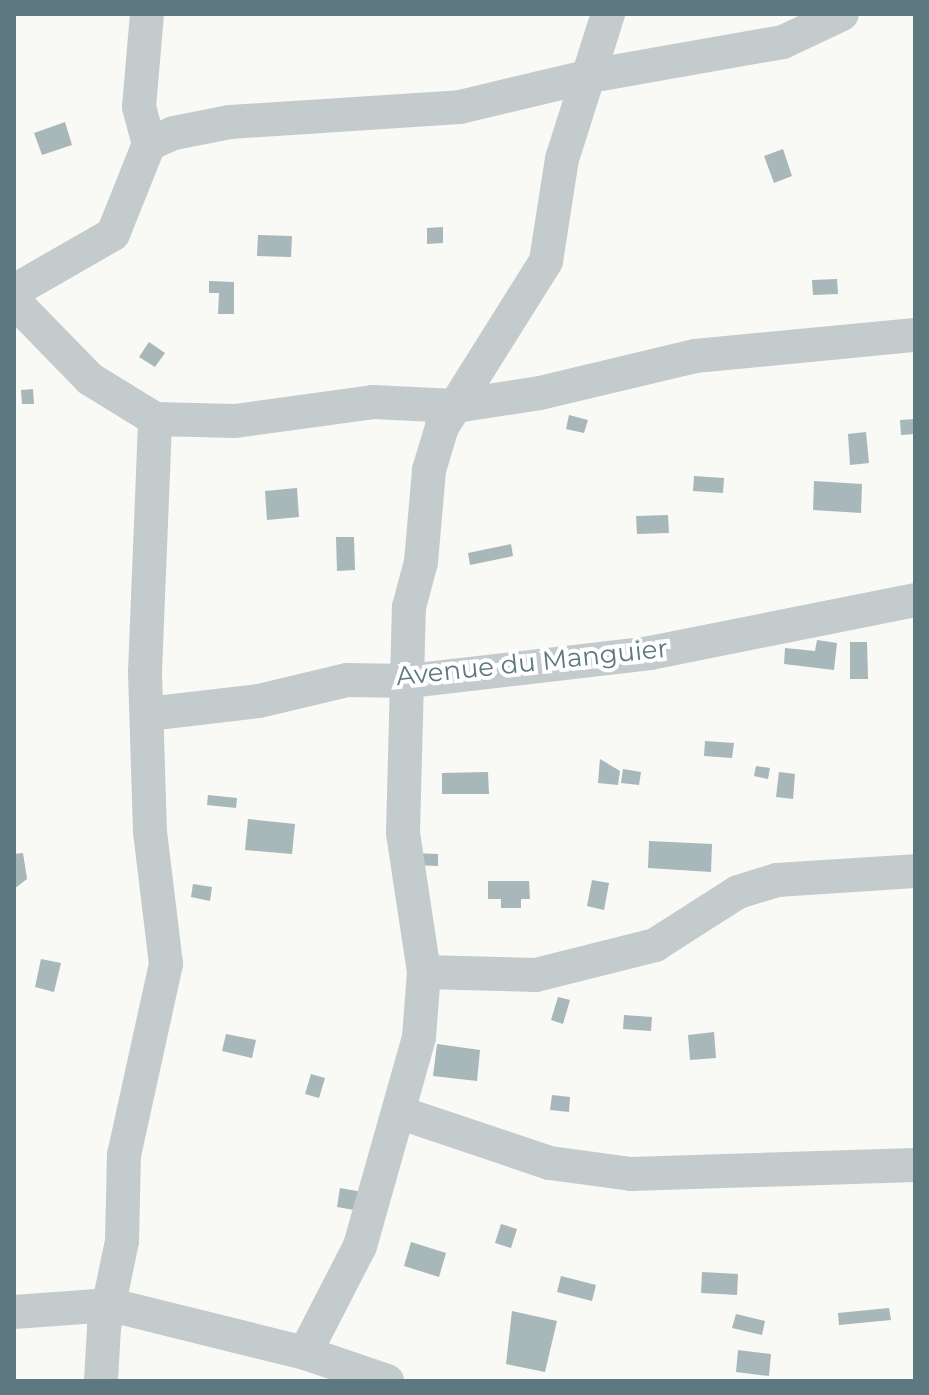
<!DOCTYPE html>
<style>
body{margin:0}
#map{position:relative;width:929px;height:1395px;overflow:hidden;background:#f9f9f6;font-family:Montserrat,sans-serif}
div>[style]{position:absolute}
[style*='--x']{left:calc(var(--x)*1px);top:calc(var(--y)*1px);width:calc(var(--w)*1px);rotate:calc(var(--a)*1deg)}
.building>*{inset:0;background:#a8b7b9}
.minor>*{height:34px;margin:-17px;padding:0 17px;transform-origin:17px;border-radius:17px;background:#c4cbcd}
span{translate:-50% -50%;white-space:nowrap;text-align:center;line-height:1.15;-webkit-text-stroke:8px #fff;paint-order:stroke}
.street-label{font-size:26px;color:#5d787e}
.frame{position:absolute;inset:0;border:16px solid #5d787e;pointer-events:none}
</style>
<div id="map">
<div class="building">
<div style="clip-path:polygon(65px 122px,72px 145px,42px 155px,34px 133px)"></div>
<div style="clip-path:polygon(783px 149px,792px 176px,774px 183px,764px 156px)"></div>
<div style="clip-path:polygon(443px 227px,443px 243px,427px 244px,427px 228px)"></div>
<div style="clip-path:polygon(258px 235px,292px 236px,291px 257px,257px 256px)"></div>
<div style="clip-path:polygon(837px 279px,838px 294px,813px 295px,812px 280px)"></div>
<div style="clip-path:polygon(209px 281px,234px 282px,234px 314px,218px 314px,219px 293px,209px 293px)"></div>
<div style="clip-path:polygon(149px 342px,165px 353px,155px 367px,139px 357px)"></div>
<div style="clip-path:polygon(33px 389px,34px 404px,22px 404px,21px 390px)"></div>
<div style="clip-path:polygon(569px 415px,588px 420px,584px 433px,566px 429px)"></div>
<div style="clip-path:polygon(915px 419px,915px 434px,901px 435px,900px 420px)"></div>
<div style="clip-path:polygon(866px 432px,869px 463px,850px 465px,848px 434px)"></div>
<div style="clip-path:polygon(694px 476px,724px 478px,723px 493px,693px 491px)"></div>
<div style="clip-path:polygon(814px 481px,862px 484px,861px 513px,813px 510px)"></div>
<div style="clip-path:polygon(297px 488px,299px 517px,267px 520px,265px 491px)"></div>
<div style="clip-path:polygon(668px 515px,669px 533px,637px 534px,636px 516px)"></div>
<div style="clip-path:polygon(336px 537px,354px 537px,355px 570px,337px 571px)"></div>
<div style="clip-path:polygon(511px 544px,513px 556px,470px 565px,468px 553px)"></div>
<div style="clip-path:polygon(817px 640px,837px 643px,834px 670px,784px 664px,785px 648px,815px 651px)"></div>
<div style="clip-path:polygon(850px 642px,867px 642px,868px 679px,850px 679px)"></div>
<div style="clip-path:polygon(705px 741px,734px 743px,732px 758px,704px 756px)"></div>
<div style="clip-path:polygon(600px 759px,620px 771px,618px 785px,598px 783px)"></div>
<div style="clip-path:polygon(756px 766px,770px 768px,768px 779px,754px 776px)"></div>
<div style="clip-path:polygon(623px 769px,641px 772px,639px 785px,621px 783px)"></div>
<div style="clip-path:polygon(488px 772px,489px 794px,442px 794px,442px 773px)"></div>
<div style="clip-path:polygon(779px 772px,795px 774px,793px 799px,776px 797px)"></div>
<div style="clip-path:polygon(208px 795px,237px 798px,236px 808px,207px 805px)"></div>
<div style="clip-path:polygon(248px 819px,295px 824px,292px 854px,245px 850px)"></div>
<div style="clip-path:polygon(649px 841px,712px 844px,711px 872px,648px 868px)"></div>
<div style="clip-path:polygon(23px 853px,27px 879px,14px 889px,14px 854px)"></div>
<div style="clip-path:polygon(412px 853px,438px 854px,438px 866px,412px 865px)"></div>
<div style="clip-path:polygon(592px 880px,609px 883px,604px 910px,587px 906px)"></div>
<div style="clip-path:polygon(488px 881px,529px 881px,530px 899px,521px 899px,521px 908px,501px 908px,501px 899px,488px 899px)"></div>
<div style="clip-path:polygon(193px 884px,212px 887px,210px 901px,191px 897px)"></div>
<div style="clip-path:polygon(41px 959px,61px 963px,54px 992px,35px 987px)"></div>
<div style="clip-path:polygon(558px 997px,570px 1000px,563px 1024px,551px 1020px)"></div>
<div style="clip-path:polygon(624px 1015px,652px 1017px,651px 1031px,623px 1029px)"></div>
<div style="clip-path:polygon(714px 1032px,716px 1058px,690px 1060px,688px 1035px)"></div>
<div style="clip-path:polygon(226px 1034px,256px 1040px,252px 1058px,222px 1051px)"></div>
<div style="clip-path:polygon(437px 1044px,480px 1050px,477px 1081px,433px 1076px)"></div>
<div style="clip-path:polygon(311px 1074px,325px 1078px,319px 1098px,305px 1094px)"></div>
<div style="clip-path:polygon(552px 1095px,570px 1097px,569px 1112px,550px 1110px)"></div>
<div style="clip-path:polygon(340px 1188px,368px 1193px,366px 1212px,337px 1207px)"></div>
<div style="clip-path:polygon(501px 1224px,517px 1229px,511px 1248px,495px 1243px)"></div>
<div style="clip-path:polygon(411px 1242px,446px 1253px,439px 1277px,404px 1266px)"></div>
<div style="clip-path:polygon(702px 1272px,738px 1274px,737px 1295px,701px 1293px)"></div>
<div style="clip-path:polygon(561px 1276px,596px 1285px,592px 1301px,557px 1292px)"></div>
<div style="clip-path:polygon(889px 1308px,891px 1320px,839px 1325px,838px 1313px)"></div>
<div style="clip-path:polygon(512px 1311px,557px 1321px,545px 1372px,506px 1364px)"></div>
<div style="clip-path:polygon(736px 1314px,765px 1321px,762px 1335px,732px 1328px)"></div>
<div style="clip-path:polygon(738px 1350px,771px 1354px,769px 1376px,736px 1372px)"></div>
</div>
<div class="minor">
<div style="--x:147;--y:14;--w:93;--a:94.9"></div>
<div style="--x:139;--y:107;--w:38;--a:75"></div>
<div style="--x:14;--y:291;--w:114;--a:-29.9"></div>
<div style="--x:113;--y:234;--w:97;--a:-68.2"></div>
<div style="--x:149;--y:144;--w:27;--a:-24"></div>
<div style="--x:174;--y:133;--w:57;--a:-11.1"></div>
<div style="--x:230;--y:122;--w:230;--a:-3.7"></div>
<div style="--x:460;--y:107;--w:134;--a:-13.4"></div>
<div style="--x:590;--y:76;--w:196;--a:-10"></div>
<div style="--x:783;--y:42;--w:65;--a:-25.4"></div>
<div style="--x:14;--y:301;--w:109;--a:45.7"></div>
<div style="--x:90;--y:379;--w:76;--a:31.6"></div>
<div style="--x:155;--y:419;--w:80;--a:1.4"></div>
<div style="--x:235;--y:421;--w:139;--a:-7.8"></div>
<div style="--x:373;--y:402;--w:83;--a:2.8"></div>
<div style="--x:456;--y:406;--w:85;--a:-8.8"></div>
<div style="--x:540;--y:393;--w:159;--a:-13.4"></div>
<div style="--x:695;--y:356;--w:221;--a:-5.5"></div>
<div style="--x:148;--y:714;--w:112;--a:-6.7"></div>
<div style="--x:259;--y:701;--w:90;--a:-13.4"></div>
<div style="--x:347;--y:680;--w:62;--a:0.9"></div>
<div style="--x:409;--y:681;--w:243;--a:-6.6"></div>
<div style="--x:650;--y:653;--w:270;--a:-11.3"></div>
<div style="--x:424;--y:972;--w:112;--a:1.5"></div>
<div style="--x:536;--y:975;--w:123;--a:-14.1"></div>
<div style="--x:655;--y:945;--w:98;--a:-32.6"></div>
<div style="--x:738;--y:892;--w:41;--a:-17.1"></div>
<div style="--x:777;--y:880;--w:138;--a:-3.7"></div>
<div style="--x:401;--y:1113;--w:157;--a:18.6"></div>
<div style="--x:550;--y:1163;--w:82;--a:7.7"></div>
<div style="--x:631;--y:1174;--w:284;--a:-1.8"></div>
<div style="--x:14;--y:1312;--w:97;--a:-4.1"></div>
<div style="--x:111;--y:1305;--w:200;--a:13.9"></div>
<div style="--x:305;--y:1353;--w:87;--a:18.9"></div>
<div style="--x:305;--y:1353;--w:120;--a:-62.8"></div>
<div style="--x:360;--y:1246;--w:217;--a:-74.2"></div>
<div style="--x:419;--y:1037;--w:65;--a:-85.6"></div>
<div style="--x:424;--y:972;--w:141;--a:-98.6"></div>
<div style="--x:403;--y:833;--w:226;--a:-88.5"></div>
<div style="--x:409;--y:607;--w:47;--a:-75.1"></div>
<div style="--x:421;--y:562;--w:92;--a:-85"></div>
<div style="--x:429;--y:470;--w:45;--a:-73.2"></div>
<div style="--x:442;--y:427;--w:196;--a:-57.9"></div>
<div style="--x:546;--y:261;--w:103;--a:-81.1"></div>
<div style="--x:562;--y:159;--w:152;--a:-72.4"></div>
<div style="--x:101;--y:1381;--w:53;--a:-86.8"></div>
<div style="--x:104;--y:1328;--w:89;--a:-78.3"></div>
<div style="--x:122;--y:1241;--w:86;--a:-88.7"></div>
<div style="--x:124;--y:1155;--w:196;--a:-77.6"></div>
<div style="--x:166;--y:964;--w:133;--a:-96.9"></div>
<div style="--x:150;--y:832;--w:160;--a:-91.8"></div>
<div style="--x:145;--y:672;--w:253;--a:-87.7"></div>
</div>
<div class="street-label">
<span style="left:532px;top:663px;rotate:-6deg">Avenue du Manguier</span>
</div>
<div class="frame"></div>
</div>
